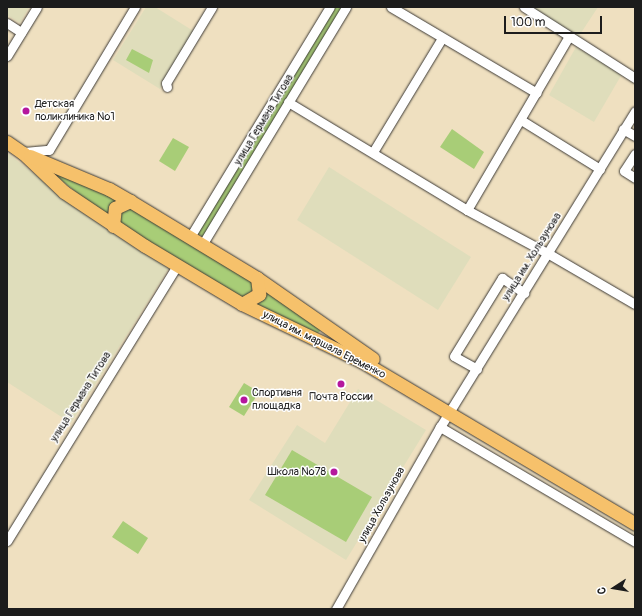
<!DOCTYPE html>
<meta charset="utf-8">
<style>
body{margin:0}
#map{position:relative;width:642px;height:616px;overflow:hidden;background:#efe0c0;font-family:Pangolin,sans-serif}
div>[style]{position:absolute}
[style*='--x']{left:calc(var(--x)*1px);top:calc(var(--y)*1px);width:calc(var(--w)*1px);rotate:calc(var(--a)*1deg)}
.built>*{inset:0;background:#dfddbb}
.green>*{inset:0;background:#a8cd77}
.roads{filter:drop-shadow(0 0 1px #3c3935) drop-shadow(0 0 1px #3c3935)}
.minor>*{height:9px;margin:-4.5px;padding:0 4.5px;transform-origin:4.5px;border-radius:4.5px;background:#fff}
.highway>*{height:13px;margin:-6.5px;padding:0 6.5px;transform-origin:6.5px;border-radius:6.5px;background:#f6c16b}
.dots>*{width:11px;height:11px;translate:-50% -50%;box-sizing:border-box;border:2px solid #fff;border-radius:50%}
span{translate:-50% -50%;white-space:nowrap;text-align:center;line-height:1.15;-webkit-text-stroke:3px #fff;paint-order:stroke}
.poi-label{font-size:11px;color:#1c1c1c}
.left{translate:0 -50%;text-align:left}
.right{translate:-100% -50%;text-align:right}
.street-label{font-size:11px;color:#1c1c1c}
.frame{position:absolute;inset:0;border:8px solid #1c1c1c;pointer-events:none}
.north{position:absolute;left:594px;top:568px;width:40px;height:40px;-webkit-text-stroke:3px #fff;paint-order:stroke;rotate:258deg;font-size:11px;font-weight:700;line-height:16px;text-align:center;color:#1c1c1c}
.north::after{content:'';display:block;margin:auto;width:14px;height:18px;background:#1c1c1c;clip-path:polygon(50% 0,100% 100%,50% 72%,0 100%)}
.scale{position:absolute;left:504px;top:16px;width:98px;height:18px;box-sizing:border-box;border:2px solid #1c1c1c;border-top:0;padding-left:5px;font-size:12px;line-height:14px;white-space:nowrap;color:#1c1c1c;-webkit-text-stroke:3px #fff;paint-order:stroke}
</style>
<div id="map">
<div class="built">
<div style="clip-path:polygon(7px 7px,29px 7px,20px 23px,7px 15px)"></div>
<div style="clip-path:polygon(146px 7px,155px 7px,195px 32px,160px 89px,113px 60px)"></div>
<div style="clip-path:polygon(527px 7px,598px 7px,577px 39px)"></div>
<div style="clip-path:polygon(576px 47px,622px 74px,594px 122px,549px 95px)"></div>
<div style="clip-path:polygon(7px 153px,77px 207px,169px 268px,71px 423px,7px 382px)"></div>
<div style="clip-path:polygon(329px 167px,471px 257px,438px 310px,297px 220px)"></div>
<div style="clip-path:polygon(358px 389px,426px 430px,346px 560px,249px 500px,297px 425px,325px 443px)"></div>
</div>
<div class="green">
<div style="clip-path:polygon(334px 7px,343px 7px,203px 237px,197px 233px)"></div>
<div style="clip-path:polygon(132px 49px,153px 60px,149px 73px,126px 60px)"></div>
<div style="clip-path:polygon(452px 129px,484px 152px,474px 169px,440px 147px)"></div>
<div style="clip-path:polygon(173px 138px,189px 147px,175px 171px,159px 161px)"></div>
<div style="clip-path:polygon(45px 167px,119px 200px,109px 210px,107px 217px)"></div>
<div style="clip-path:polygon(125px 208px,132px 209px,252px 281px,256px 287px,243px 299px,120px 224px,117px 219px,119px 212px)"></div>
<div style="clip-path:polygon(266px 288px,320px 327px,320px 331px,317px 334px,254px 306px,262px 301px)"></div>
<div style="clip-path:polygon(244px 383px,259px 392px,244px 416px,229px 407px)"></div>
<div style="clip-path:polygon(292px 450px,372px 497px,346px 542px,265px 495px)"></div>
<div style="clip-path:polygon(123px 521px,148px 538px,138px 554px,112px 537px)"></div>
</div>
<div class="roads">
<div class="minor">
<div style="--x:391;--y:7;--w:169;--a:30.5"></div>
<div style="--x:524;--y:7;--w:132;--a:32.6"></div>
<div style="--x:7;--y:23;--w:17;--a:33"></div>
<div style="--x:7;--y:56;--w:57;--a:-58.5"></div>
<div style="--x:167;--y:87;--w:4;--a:-104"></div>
<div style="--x:166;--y:83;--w:89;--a:-58.8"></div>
<div style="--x:288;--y:102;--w:209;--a:31.1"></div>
<div style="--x:467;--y:210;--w:93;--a:28.2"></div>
<div style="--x:549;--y:254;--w:99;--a:30.2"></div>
<div style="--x:521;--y:120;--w:93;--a:31.8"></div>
<div style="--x:623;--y:129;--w:14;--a:30"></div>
<div style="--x:24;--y:152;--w:25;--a:-5"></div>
<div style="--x:49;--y:150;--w:167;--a:-59"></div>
<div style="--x:373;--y:152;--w:133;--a:-58.8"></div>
<div style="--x:635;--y:154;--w:20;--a:123"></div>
<div style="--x:624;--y:171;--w:13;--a:32"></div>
<div style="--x:467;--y:210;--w:202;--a:-59.6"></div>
<div style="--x:190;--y:237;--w:269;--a:-58.7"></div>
<div style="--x:202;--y:245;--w:278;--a:-58.8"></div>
<div style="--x:477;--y:369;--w:26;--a:-151"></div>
<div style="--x:454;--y:356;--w:92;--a:-58.4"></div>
<div style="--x:502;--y:278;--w:27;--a:34"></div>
<div style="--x:440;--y:427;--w:226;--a:30.5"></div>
<div style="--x:7;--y:541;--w:323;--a:-58.3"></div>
<div style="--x:336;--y:609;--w:210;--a:-60.3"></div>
<div style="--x:440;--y:427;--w:371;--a:-58.3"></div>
</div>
<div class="highway">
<div style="--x:7;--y:142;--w:19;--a:35"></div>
<div style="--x:23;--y:153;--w:57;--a:43.6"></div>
<div style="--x:64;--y:192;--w:97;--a:33.7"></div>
<div style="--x:145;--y:246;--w:113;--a:30.9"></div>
<div style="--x:242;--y:304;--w:132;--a:25.6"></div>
<div style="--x:361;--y:361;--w:319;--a:30.7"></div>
<div style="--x:30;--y:156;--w:86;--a:22.7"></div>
<div style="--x:109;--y:189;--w:24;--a:30"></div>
<div style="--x:130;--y:201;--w:149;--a:31.2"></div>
<div style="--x:257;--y:278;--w:141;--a:34.9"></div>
<div style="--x:113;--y:226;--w:18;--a:-84"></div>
<div style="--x:115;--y:208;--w:17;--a:-25"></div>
<div style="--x:242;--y:304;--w:20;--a:-30"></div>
<div style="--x:259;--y:294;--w:16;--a:-97"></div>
</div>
</div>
<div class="dots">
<div style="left:26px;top:111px;background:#b5179e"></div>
<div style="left:341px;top:384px;background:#b5179e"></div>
<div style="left:244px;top:400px;background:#b5179e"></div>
<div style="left:334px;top:472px;background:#b5179e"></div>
</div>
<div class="poi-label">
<span class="left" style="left:35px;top:111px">Детская<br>поликлиника №1</span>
<span class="left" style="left:252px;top:400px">Спортивня<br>площадка</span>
<span style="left:341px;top:397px">Почта России</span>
<span class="right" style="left:326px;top:472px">Школа №78</span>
</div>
<div class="street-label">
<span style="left:264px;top:120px;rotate:-59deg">улица Германа Титова</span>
<span style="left:532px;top:257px;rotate:-58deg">улица им. Хользунова</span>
<span style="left:324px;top:345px;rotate:27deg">улица им. маршала Еременко</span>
<span style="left:81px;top:397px;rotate:-58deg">улица Германа Титова</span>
<span style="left:382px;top:505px;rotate:-61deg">улица Хользунова</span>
</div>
<div class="frame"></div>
<div class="north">С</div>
<div class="scale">100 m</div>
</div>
